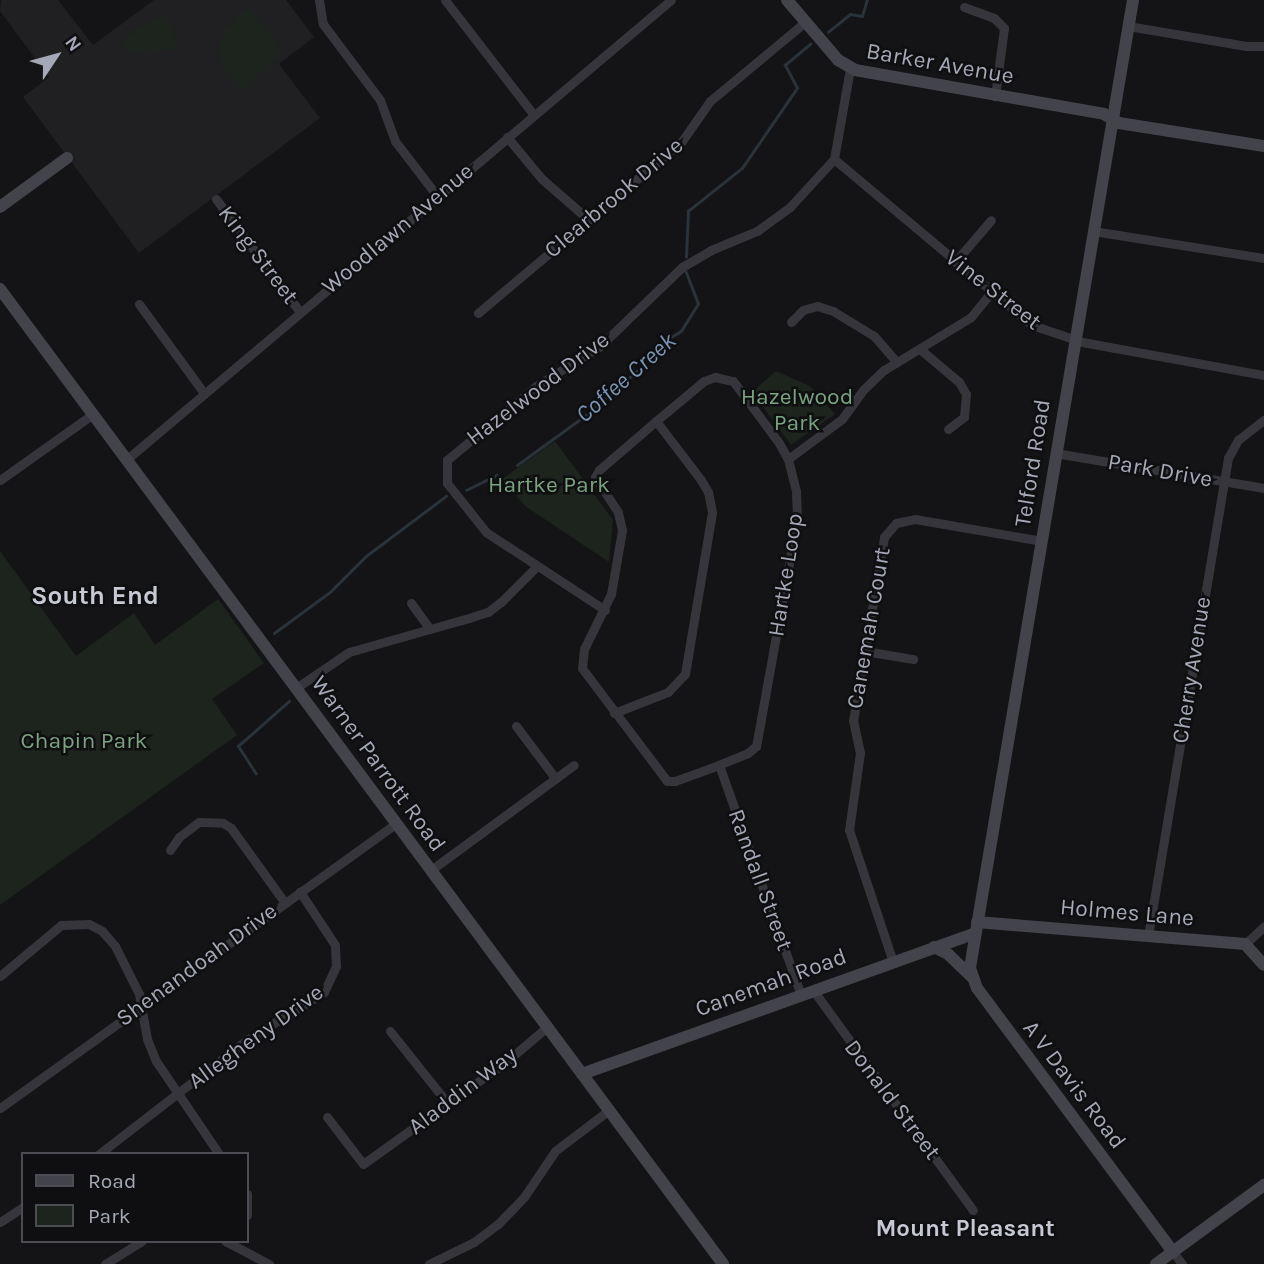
<!DOCTYPE html>
<style>
body{margin:0}
#map{position:relative;width:1264px;height:1264px;overflow:hidden;background:#141416;font-family:Karla,sans-serif}
div>[style]{position:absolute}
[style*='--x']{left:calc(var(--x)*1px);top:calc(var(--y)*1px);width:calc(var(--w)*1px);rotate:calc(var(--a)*1deg)}
.built>*{inset:0;background:#202023}
.green>*{inset:0;background:#1c241d}
.stream>*{height:2.5px;margin:-1.25px;padding:0 1.25px;transform-origin:1.25px;border-radius:1.25px;background:#2a323a}
.street>*{height:9px;margin:-4.5px;padding:0 4.5px;transform-origin:4.5px;border-radius:4.5px;background:#35353b}
.secondary>*{height:12px;margin:-6px;padding:0 6px;transform-origin:6px;border-radius:6px;background:#43444b}
span{translate:-50% -50%;white-space:nowrap;text-align:center;line-height:1.15;-webkit-text-stroke:5px #0f0f11;paint-order:stroke}
.street-label{font-size:23px;color:#a5a9b7}
.park-label{font-size:23px;color:#7ba380}
.water-label{font-size:24px;color:#7a95b4;font-style:italic}
.neighbourhood-label{font-size:24px;color:#c6c9d3;font-weight:700}
.quarter-label{font-size:26px;color:#c6c9d3;font-weight:700}
.legend{position:absolute;left:21px;top:1152px;width:228px;height:91px;box-sizing:border-box;background:#0f0f11;border:2px solid #4b4d53;margin:0;padding:9px 12px;list-style:none;font-size:21px;color:#a5a9b7}
.legend li{display:flex;align-items:center;gap:14px;height:35px}
.legend b{width:35px;border:2px solid #4b4d53}
.north{position:absolute;left:21px;top:21px;width:70px;height:70px;-webkit-text-stroke:5px #0f0f11;paint-order:stroke;rotate:54deg;font-size:19px;font-weight:700;line-height:28px;text-align:center;color:#a5a9b7}
.north::after{content:'';display:block;margin:auto;width:24px;height:32px;background:#a5a9b7;clip-path:polygon(50% 0,100% 100%,50% 72%,0 100%)}
</style>
<div id="map">
<div class="built">
<div style="clip-path:polygon(1px 0,58px 0,93px 45px,154px 0,286px 0,314px 37px,279px 64px,320px 118px,139px 253px,23px 97px,49px 77px,0 11px)"></div>
</div>
<div class="green">
<div style="clip-path:polygon(248px 8px,279px 45px,278px 57px,242px 90px,223px 65px,218px 50px,225px 29px)"></div>
<div style="clip-path:polygon(162px 15px,174px 28px,176px 49px,129px 52px,121px 40px)"></div>
<div style="clip-path:polygon(776px 371px,810px 386px,835px 414px,791px 445px,752px 392px)"></div>
<div style="clip-path:polygon(555px 441px,613px 520px,609px 562px,525px 506px,502px 479px)"></div>
<div style="clip-path:polygon(0 551px,76px 656px,134px 613px,155px 645px,218px 599px,264px 663px,212px 699px,237px 735px,0 905px)"></div>
</div>
<div class="stream">
<div style="--x:828;--y:32;--w:28;--a:-39"></div>
<div style="--x:850;--y:14;--w:12;--a:9"></div>
<div style="--x:862;--y:16;--w:17;--a:-73"></div>
<div style="--x:686;--y:257;--w:46;--a:-87.5"></div>
<div style="--x:688;--y:211;--w:69;--a:-38.5"></div>
<div style="--x:742;--y:168;--w:97;--a:-55.5"></div>
<div style="--x:797;--y:88;--w:26;--a:-118"></div>
<div style="--x:785;--y:65;--w:33;--a:-40"></div>
<div style="--x:517;--y:465;--w:85;--a:-35.9"></div>
<div style="--x:586;--y:415;--w:90;--a:-40.9"></div>
<div style="--x:654;--y:356;--w:15;--a:-62"></div>
<div style="--x:661;--y:343;--w:23;--a:-31"></div>
<div style="--x:681;--y:331;--w:32;--a:-58"></div>
<div style="--x:698;--y:304;--w:34;--a:-111"></div>
<div style="--x:466;--y:490;--w:34;--a:-26"></div>
<div style="--x:274;--y:633;--w:69;--a:-36.2"></div>
<div style="--x:330;--y:592;--w:51;--a:-45"></div>
<div style="--x:366;--y:556;--w:100;--a:-36.9"></div>
<div style="--x:256;--y:774;--w:33;--a:-123"></div>
<div style="--x:238;--y:746;--w:68;--a:-41.4"></div>
</div>
<div class="street">
<div style="--x:319;--y:0;--w:24;--a:81"></div>
<div style="--x:323;--y:24;--w:95;--a:53.1"></div>
<div style="--x:380;--y:100;--w:44;--a:69.9"></div>
<div style="--x:395;--y:141;--w:69;--a:52.6"></div>
<div style="--x:445;--y:0;--w:145;--a:52.3"></div>
<div style="--x:964;--y:7;--w:32;--a:20"></div>
<div style="--x:994;--y:18;--w:14;--a:45"></div>
<div style="--x:1004;--y:28;--w:69;--a:97.5"></div>
<div style="--x:1128;--y:26;--w:120;--a:9.6"></div>
<div style="--x:1246;--y:46;--w:18;--a:0"></div>
<div style="--x:507;--y:137;--w:55;--a:50.2"></div>
<div style="--x:542;--y:179;--w:62;--a:41.1"></div>
<div style="--x:834;--y:159;--w:258;--a:40"></div>
<div style="--x:1032;--y:325;--w:53;--a:18.8"></div>
<div style="--x:1082;--y:342;--w:185;--a:10.3"></div>
<div style="--x:216;--y:199;--w:141;--a:53.4"></div>
<div style="--x:1093;--y:231;--w:173;--a:9"></div>
<div style="--x:955;--y:262;--w:55;--a:-49.4"></div>
<div style="--x:139;--y:304;--w:110;--a:53.9"></div>
<div style="--x:478;--y:313;--w:267;--a:-40.1"></div>
<div style="--x:682;--y:141;--w:49;--a:-55"></div>
<div style="--x:710;--y:101;--w:124;--a:-39.7"></div>
<div style="--x:791;--y:322;--w:17;--a:-45"></div>
<div style="--x:803;--y:310;--w:15;--a:-16"></div>
<div style="--x:817;--y:306;--w:17;--a:17"></div>
<div style="--x:833;--y:311;--w:48;--a:31.4"></div>
<div style="--x:874;--y:336;--w:35;--a:49"></div>
<div style="--x:921;--y:350;--w:50;--a:40.1"></div>
<div style="--x:959;--y:382;--w:14;--a:60"></div>
<div style="--x:966;--y:394;--w:23;--a:95"></div>
<div style="--x:964;--y:417;--w:20;--a:143"></div>
<div style="--x:715;--y:377;--w:18;--a:13"></div>
<div style="--x:733;--y:381;--w:77;--a:53.4"></div>
<div style="--x:779;--y:443;--w:18;--a:61"></div>
<div style="--x:788;--y:459;--w:33;--a:76"></div>
<div style="--x:796;--y:491;--w:28;--a:88"></div>
<div style="--x:797;--y:519;--w:231;--a:100.2"></div>
<div style="--x:756;--y:746;--w:11;--a:139"></div>
<div style="--x:748;--y:753;--w:31;--a:158"></div>
<div style="--x:719;--y:765;--w:47;--a:160"></div>
<div style="--x:675;--y:781;--w:8;--a:180"></div>
<div style="--x:667;--y:781;--w:141;--a:-127"></div>
<div style="--x:582;--y:668;--w:19;--a:-84"></div>
<div style="--x:584;--y:649;--w:61;--a:-63.9"></div>
<div style="--x:611;--y:594;--w:65;--a:-80.2"></div>
<div style="--x:622;--y:530;--w:18;--a:-103"></div>
<div style="--x:618;--y:512;--w:42;--a:-123.3"></div>
<div style="--x:595;--y:477;--w:8;--a:-60"></div>
<div style="--x:599;--y:470;--w:75;--a:-40.7"></div>
<div style="--x:656;--y:421;--w:62;--a:-39.8"></div>
<div style="--x:704;--y:381;--w:12;--a:-20"></div>
<div style="--x:1055;--y:453;--w:212;--a:9.5"></div>
<div style="--x:788;--y:459;--w:67;--a:-36.5"></div>
<div style="--x:842;--y:419;--w:36;--a:-54"></div>
<div style="--x:863;--y:390;--w:29;--a:-44"></div>
<div style="--x:884;--y:370;--w:102;--a:-31.3"></div>
<div style="--x:971;--y:317;--w:32;--a:-51"></div>
<div style="--x:126;--y:460;--w:713;--a:-40.17"></div>
<div style="--x:0;--y:480;--w:114;--a:-35.4"></div>
<div style="--x:411;--y:603;--w:32;--a:54"></div>
<div style="--x:430;--y:629;--w:41;--a:-15.8"></div>
<div style="--x:469;--y:618;--w:20;--a:-18"></div>
<div style="--x:488;--y:612;--w:16;--a:-38"></div>
<div style="--x:501;--y:602;--w:49;--a:-45"></div>
<div style="--x:605;--y:610;--w:142;--a:-146.8"></div>
<div style="--x:486;--y:532;--w:63;--a:-128.5"></div>
<div style="--x:447;--y:483;--w:23;--a:-90"></div>
<div style="--x:447;--y:460;--w:116;--a:-39.7"></div>
<div style="--x:536;--y:386;--w:74;--a:-31.8"></div>
<div style="--x:599;--y:347;--w:115;--a:-43.9"></div>
<div style="--x:682;--y:267;--w:34;--a:-30"></div>
<div style="--x:711;--y:250;--w:50;--a:-22.4"></div>
<div style="--x:757;--y:231;--w:41;--a:-36"></div>
<div style="--x:790;--y:207;--w:65;--a:-47.5"></div>
<div style="--x:834;--y:159;--w:92;--a:-80"></div>
<div style="--x:865;--y:651;--w:49;--a:9.5"></div>
<div style="--x:296;--y:688;--w:64;--a:-34.2"></div>
<div style="--x:349;--y:652;--w:84;--a:-15.9"></div>
<div style="--x:614;--y:713;--w:58;--a:-21.3"></div>
<div style="--x:668;--y:692;--w:25;--a:-47"></div>
<div style="--x:685;--y:674;--w:164;--a:-80.5"></div>
<div style="--x:712;--y:512;--w:20;--a:-101"></div>
<div style="--x:708;--y:492;--w:14;--a:-120"></div>
<div style="--x:701;--y:480;--w:74;--a:-127.3"></div>
<div style="--x:516;--y:726;--w:66;--a:53"></div>
<div style="--x:719;--y:765;--w:244;--a:70.4"></div>
<div style="--x:170;--y:850;--w:16;--a:-55"></div>
<div style="--x:179;--y:837;--w:25;--a:-37"></div>
<div style="--x:199;--y:822;--w:24;--a:2"></div>
<div style="--x:223;--y:823;--w:9;--a:32"></div>
<div style="--x:231;--y:828;--w:92;--a:54.2"></div>
<div style="--x:431;--y:870;--w:177;--a:-36.3"></div>
<div style="--x:1148;--y:936;--w:485;--a:-80.5"></div>
<div style="--x:1228;--y:458;--w:21;--a:-61"></div>
<div style="--x:1238;--y:440;--w:33;--a:-38"></div>
<div style="--x:1245;--y:944;--w:26;--a:-43"></div>
<div style="--x:893;--y:962;--w:139;--a:-108.4"></div>
<div style="--x:849;--y:830;--w:78;--a:-81.9"></div>
<div style="--x:860;--y:753;--w:33;--a:-102"></div>
<div style="--x:853;--y:721;--w:187;--a:-80.4"></div>
<div style="--x:884;--y:537;--w:18;--a:-49"></div>
<div style="--x:896;--y:523;--w:19;--a:-12"></div>
<div style="--x:915;--y:519;--w:129;--a:9.8"></div>
<div style="--x:0;--y:976;--w:80;--a:-39.9"></div>
<div style="--x:61;--y:925;--w:28;--a:-2"></div>
<div style="--x:89;--y:924;--w:15;--a:28"></div>
<div style="--x:102;--y:931;--w:20;--a:49"></div>
<div style="--x:115;--y:946;--w:54;--a:63.4"></div>
<div style="--x:139;--y:994;--w:46;--a:79.9"></div>
<div style="--x:147;--y:1039;--w:24;--a:68"></div>
<div style="--x:156;--y:1061;--w:112;--a:55.9"></div>
<div style="--x:813;--y:990;--w:272;--a:54"></div>
<div style="--x:390;--y:1031;--w:93;--a:51.5"></div>
<div style="--x:0;--y:1108;--w:488;--a:-35.7"></div>
<div style="--x:327;--y:1117;--w:59;--a:52.5"></div>
<div style="--x:363;--y:1164;--w:177;--a:-35.6"></div>
<div style="--x:507;--y:1061;--w:52;--a:-40.4"></div>
<div style="--x:99;--y:1154;--w:188;--a:-37.7"></div>
<div style="--x:248;--y:1039;--w:89;--a:-31.7"></div>
<div style="--x:324;--y:992;--w:29;--a:-65"></div>
<div style="--x:336;--y:966;--w:21;--a:-93"></div>
<div style="--x:335;--y:945;--w:64;--a:-123.4"></div>
<div style="--x:247;--y:1194;--w:21;--a:90"></div>
<div style="--x:0;--y:1222;--w:27;--a:-33"></div>
<div style="--x:225;--y:1241;--w:50;--a:27.6"></div>
<div style="--x:1173;--y:1252;--w:15;--a:53"></div>
<div style="--x:105;--y:1264;--w:44;--a:-31.9"></div>
<div style="--x:429;--y:1264;--w:50;--a:-26.1"></div>
<div style="--x:474;--y:1242;--w:30;--a:-37"></div>
<div style="--x:498;--y:1224;--w:37;--a:-46"></div>
<div style="--x:524;--y:1197;--w:55;--a:-56"></div>
<div style="--x:555;--y:1151;--w:68;--a:-37.2"></div>
</div>
<div class="secondary">
<div style="--x:787;--y:0;--w:79;--a:49.6"></div>
<div style="--x:838;--y:60;--w:20;--a:30"></div>
<div style="--x:855;--y:70;--w:253;--a:10"></div>
<div style="--x:1104;--y:114;--w:17;--a:31"></div>
<div style="--x:1119;--y:123;--w:147;--a:9"></div>
<div style="--x:1133;--y:0;--w:982;--a:99.56"></div>
<div style="--x:970;--y:968;--w:21;--a:71"></div>
<div style="--x:977;--y:988;--w:329;--a:53.4"></div>
<div style="--x:0;--y:207;--w:83;--a:-36.2"></div>
<div style="--x:0;--y:289;--w:1214;--a:53.44"></div>
<div style="--x:977;--y:922;--w:269;--a:4.7"></div>
<div style="--x:1245;--y:944;--w:28;--a:48"></div>
<div style="--x:934;--y:947;--w:16;--a:27"></div>
<div style="--x:948;--y:954;--w:32;--a:44"></div>
<div style="--x:582;--y:1074;--w:418;--a:-19.7"></div>
<div style="--x:1156;--y:1264;--w:134;--a:-36.2"></div>
</div>
<div class="street-label">
<span style="left:940px;top:64px;rotate:10deg">Barker Avenue</span>
<span style="left:614px;top:198px;rotate:-40deg">Clearbrook Drive</span>
<span style="left:398px;top:229px;rotate:-40deg">Woodlawn Avenue</span>
<span style="left:258px;top:255px;rotate:53deg">King Street</span>
<span style="left:993px;top:290px;rotate:38deg">Vine Street</span>
<span style="left:538px;top:389px;rotate:-37deg">Hazelwood Drive</span>
<span style="left:1033px;top:463px;rotate:-81deg">Telford Road</span>
<span style="left:1160px;top:471px;rotate:10deg">Park Drive</span>
<span style="left:786px;top:575px;rotate:-81deg">Hartke Loop</span>
<span style="left:869px;top:628px;rotate:-80deg">Canemah Court</span>
<span style="left:1192px;top:670px;rotate:-81deg">Cherry Avenue</span>
<span style="left:378px;top:764px;rotate:54deg">Warner Parrott Road</span>
<span style="left:760px;top:880px;rotate:70deg">Randall Street</span>
<span style="left:1127px;top:913px;rotate:5deg">Holmes Lane</span>
<span style="left:197px;top:965px;rotate:-36deg">Shenandoah Drive</span>
<span style="left:771px;top:983px;rotate:-20deg">Canemah Road</span>
<span style="left:256px;top:1037px;rotate:-36deg">Allegheny Drive</span>
<span style="left:1074px;top:1085px;rotate:53deg">A V Davis Road</span>
<span style="left:463px;top:1091px;rotate:-37deg">Aladdin Way</span>
<span style="left:892px;top:1100px;rotate:53deg">Donald Street</span>
</div>
<div class="park-label">
<span style="left:797px;top:410px">Hazelwood<br>Park</span>
<span style="left:549px;top:485px">Hartke Park</span>
<span style="left:84px;top:741px">Chapin Park</span>
</div>
<div class="water-label">
<span style="left:626px;top:378px;rotate:-41deg">Coffee Creek</span>
</div>
<div class="neighbourhood-label">
<span style="left:965px;top:1229px">Mount Pleasant</span>
</div>
<div class="quarter-label">
<span style="left:95px;top:596px">South End</span>
</div>
<ul class="legend">
<li><b style="height:9px;background:#43444b"></b>Road</li>
<li><b style="height:19px;background:#1c241d"></b>Park</li>
</ul>
<div class="north">N</div>
</div>
